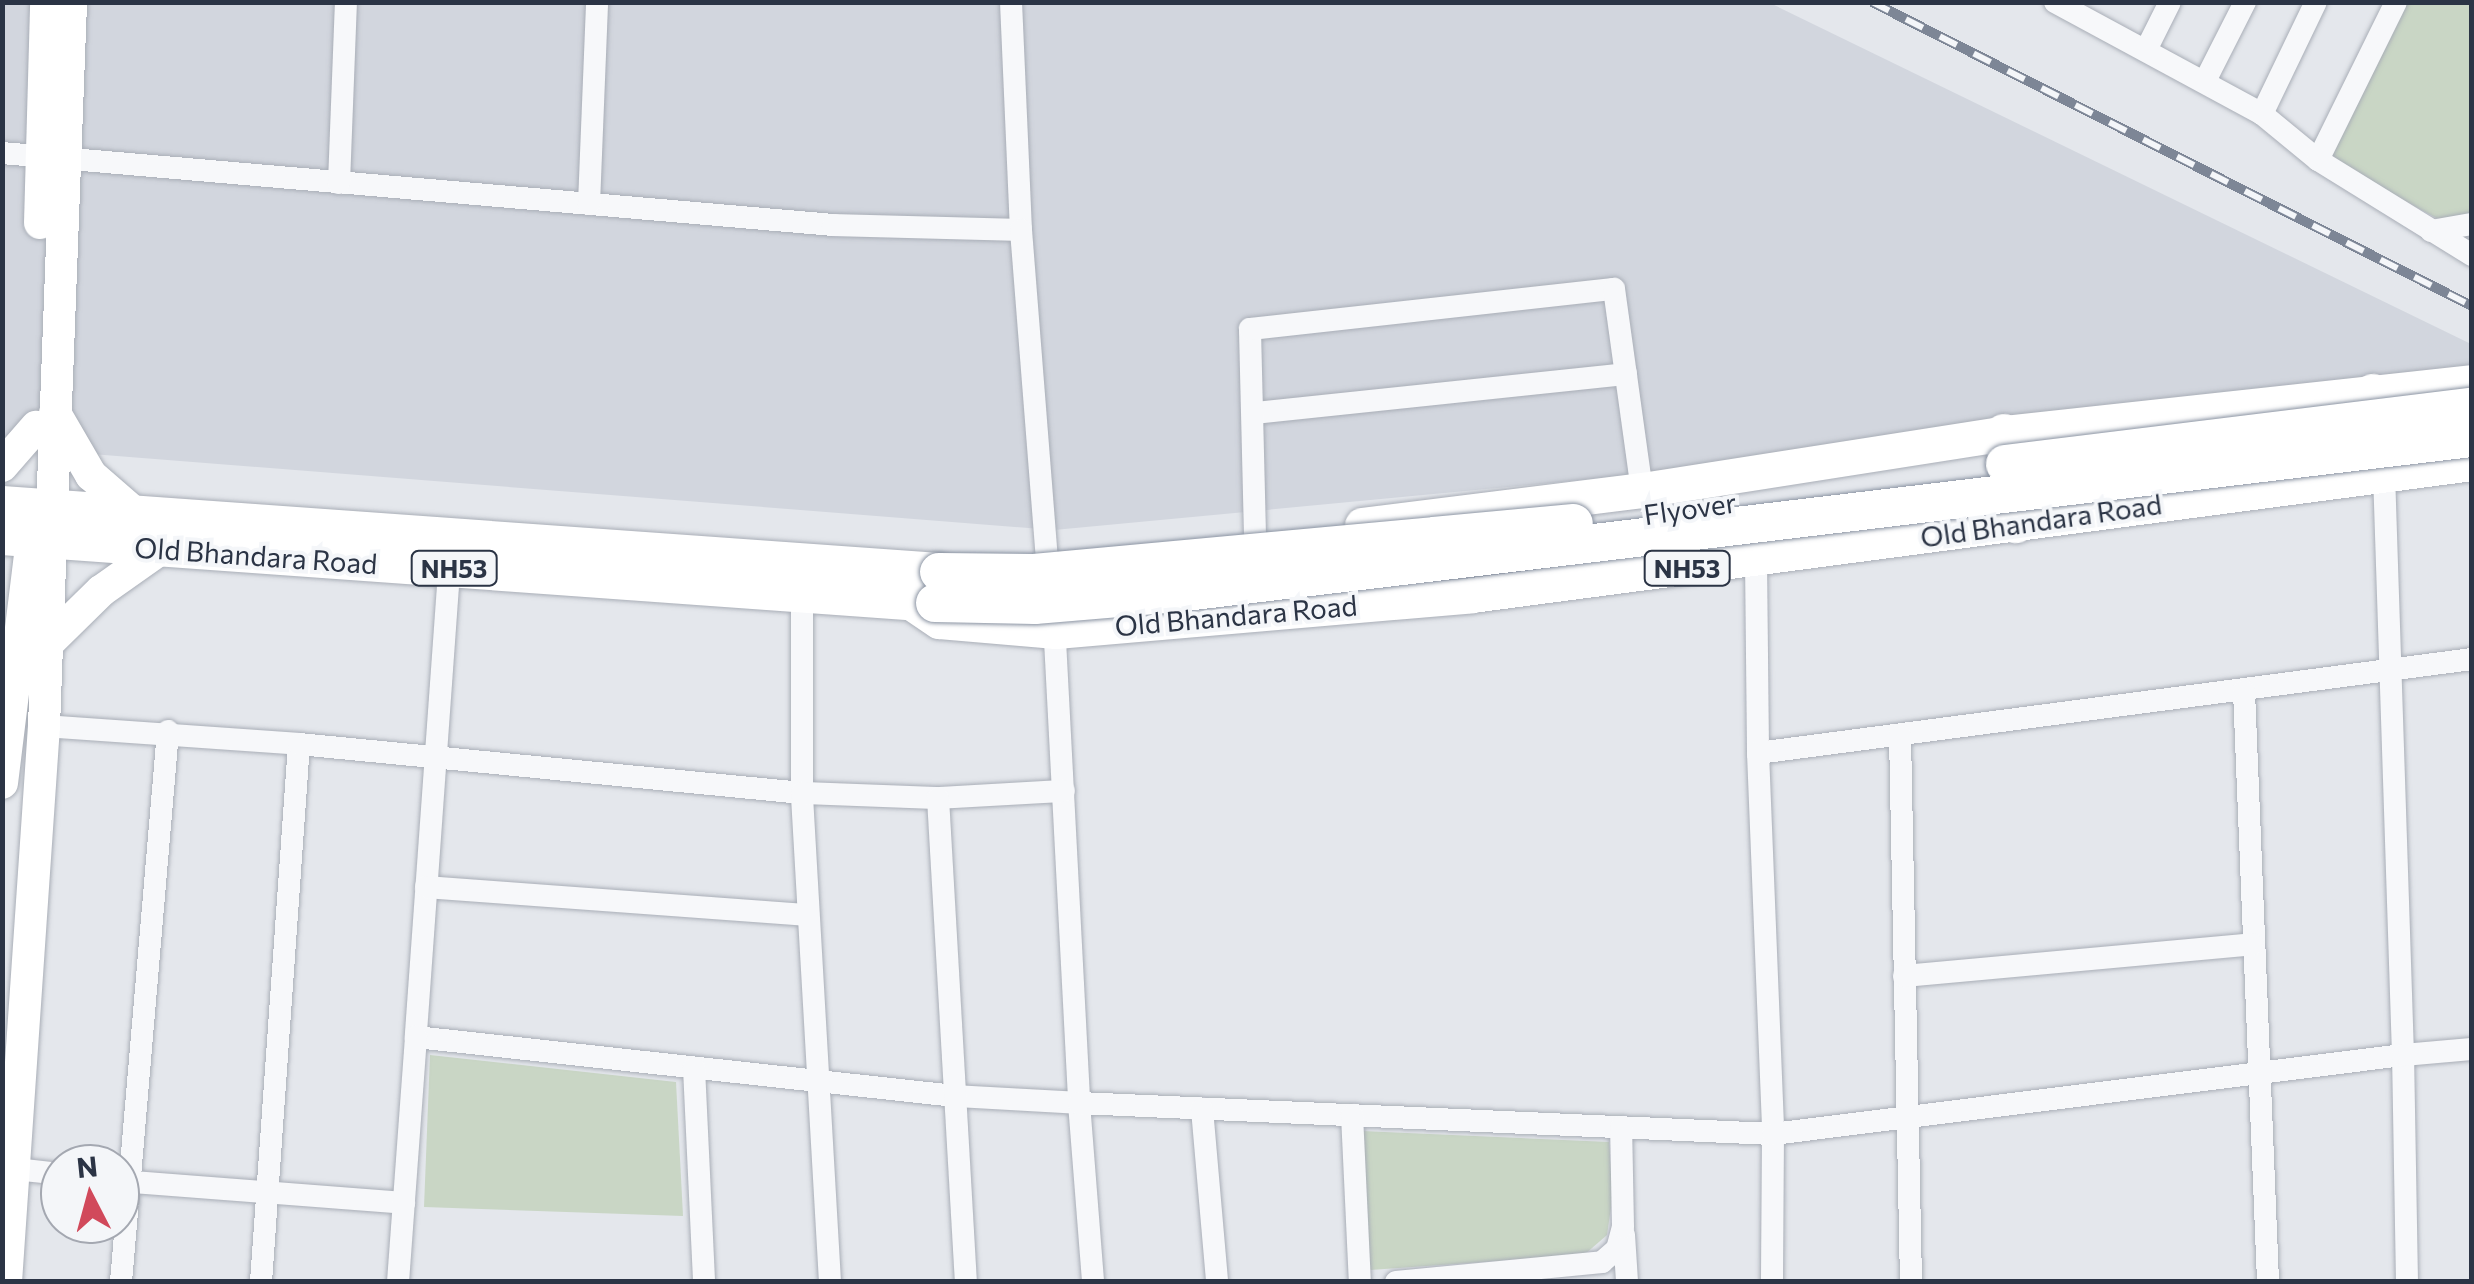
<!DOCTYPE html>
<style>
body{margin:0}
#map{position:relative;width:2474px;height:1284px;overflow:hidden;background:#e4e7ec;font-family:Commissioner,sans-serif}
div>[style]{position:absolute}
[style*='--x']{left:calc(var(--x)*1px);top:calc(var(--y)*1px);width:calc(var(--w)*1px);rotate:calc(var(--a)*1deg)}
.built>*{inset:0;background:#d2d6de}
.green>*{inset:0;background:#c9d6c5}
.roads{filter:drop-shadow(0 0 2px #a9aeb7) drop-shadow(0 0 2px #a9aeb7)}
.minor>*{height:22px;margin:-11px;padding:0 11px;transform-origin:11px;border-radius:11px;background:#f7f8fa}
.secondary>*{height:32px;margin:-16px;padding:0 16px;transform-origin:16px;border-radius:16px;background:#fff}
.primary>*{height:35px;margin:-17.5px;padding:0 17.5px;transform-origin:17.5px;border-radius:17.5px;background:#fff}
.trunk>*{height:38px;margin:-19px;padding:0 19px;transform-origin:19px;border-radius:19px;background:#fff}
.rail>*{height:10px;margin-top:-5px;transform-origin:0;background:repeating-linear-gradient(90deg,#f4f6f9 0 19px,#7d8696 0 38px);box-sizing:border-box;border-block:2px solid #7d8696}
.bridges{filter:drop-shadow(0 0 2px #8b94a3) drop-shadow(0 0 2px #8b94a3)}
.trunk-bridge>*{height:38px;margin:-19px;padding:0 19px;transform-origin:19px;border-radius:19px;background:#fff}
span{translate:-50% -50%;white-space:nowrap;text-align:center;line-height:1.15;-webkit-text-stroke:8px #f4f6f9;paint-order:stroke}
.shield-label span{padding:2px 8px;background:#f4f6f9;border:2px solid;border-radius:8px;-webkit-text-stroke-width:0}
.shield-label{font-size:25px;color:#2b3445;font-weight:700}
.street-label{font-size:28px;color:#2b3445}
.frame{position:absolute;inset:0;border:5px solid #2b3445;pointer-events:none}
.north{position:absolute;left:40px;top:1144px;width:100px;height:100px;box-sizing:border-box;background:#f4f6f9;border:2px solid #a4a8b1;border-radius:50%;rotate:354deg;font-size:28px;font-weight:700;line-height:40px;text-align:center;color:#2b3445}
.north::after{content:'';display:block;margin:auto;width:35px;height:45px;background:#d1495b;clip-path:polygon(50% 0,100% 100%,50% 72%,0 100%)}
</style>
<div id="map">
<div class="built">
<div style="clip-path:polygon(2px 3px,1770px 3px,2471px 344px,2471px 396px,1054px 530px,3px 447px)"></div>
</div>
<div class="green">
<div style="clip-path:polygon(2407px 3px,2471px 3px,2471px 213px,2438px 219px,2328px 159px)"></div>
<div style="clip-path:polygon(430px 1055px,676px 1082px,683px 1216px,424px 1207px)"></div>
<div style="clip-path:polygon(1362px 1131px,1609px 1142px,1613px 1194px,1607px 1235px,1584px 1255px,1370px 1270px)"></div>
</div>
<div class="roads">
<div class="minor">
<div style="--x:1011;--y:2;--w:228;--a:87.5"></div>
<div style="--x:2055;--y:2;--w:235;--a:28.4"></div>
<div style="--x:2262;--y:114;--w:72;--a:39.4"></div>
<div style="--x:2318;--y:160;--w:181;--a:31.7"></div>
<div style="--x:2147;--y:48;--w:51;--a:-63.4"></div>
<div style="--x:2205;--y:81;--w:89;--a:-63.1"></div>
<div style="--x:2262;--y:114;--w:124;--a:-64.3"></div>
<div style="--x:2;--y:153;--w:834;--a:4.95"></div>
<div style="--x:833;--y:225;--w:188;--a:1.5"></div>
<div style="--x:1021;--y:230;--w:355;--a:85.5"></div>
<div style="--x:2318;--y:160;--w:176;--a:-63.7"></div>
<div style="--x:339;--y:183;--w:181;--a:-87.8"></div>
<div style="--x:589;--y:204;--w:202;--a:-87.7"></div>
<div style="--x:2431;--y:231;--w:42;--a:-9.7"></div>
<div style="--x:1255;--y:413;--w:373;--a:-6"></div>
<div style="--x:1255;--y:535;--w:206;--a:-91.4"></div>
<div style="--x:1250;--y:329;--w:366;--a:-6.3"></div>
<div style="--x:1614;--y:289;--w:203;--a:82.1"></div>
<div style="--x:450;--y:558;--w:480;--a:94.1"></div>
<div style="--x:416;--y:1037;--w:542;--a:6.25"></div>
<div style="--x:955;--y:1096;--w:124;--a:3.2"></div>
<div style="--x:1079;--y:1103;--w:180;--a:85.5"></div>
<div style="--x:1756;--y:559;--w:194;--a:89.4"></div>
<div style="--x:1758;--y:753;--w:720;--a:-7.5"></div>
<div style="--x:1054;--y:621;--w:483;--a:87"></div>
<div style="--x:1079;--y:1103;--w:695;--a:2.56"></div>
<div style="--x:1773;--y:1134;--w:148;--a:90.4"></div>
<div style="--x:2244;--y:691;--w:591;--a:87.67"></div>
<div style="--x:44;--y:726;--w:256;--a:4"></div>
<div style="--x:1900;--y:735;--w:547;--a:88.85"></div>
<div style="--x:1758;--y:753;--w:381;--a:87.7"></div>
<div style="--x:1773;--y:1134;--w:635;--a:-7.15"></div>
<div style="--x:2403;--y:1055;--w:582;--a:-91.87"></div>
<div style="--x:938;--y:798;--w:126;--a:-3.2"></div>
<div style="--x:426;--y:887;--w:383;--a:4.2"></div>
<div style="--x:1904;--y:976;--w:350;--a:-5.2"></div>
<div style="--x:694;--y:1068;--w:214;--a:87.3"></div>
<div style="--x:1202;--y:1109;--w:174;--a:85"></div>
<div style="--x:1352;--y:1115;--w:167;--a:87.3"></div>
<div style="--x:15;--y:1169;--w:45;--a:6.3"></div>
<div style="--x:120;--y:1181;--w:285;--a:4.4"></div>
<div style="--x:1624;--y:1235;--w:47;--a:86.3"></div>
<div style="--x:121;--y:1282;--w:553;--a:-85.12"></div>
<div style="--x:261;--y:1282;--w:539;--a:-85.96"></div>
<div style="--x:299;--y:744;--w:505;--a:5.56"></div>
<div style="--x:802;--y:793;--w:196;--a:-90"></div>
<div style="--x:398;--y:1282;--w:246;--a:-85.8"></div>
<div style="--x:830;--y:1282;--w:490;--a:-93.3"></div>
<div style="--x:802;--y:793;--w:136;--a:2.1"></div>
<div style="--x:938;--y:798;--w:485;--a:86.7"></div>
<div style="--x:1396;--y:1282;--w:207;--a:-5.5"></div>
<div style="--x:1602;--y:1262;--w:20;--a:-41"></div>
<div style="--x:1617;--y:1249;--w:23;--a:-75"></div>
<div style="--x:1623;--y:1227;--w:100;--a:-91.1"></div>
<div style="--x:2407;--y:1282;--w:227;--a:-91"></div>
<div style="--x:2403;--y:1055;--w:69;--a:-5"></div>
</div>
<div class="secondary">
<div style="--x:40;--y:223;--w:221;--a:-88.4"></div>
<div style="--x:55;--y:413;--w:72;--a:59.9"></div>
<div style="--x:91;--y:475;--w:61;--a:41"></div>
<div style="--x:2;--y:466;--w:52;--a:-48.9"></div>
<div style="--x:47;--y:644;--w:76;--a:-44.5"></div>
<div style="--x:101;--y:591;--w:75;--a:-35.2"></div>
<div style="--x:2;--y:783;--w:238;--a:-83"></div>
<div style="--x:6;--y:1282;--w:557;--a:-86.09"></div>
<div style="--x:44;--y:726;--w:725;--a:-87.86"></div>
</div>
<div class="primary">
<div style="--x:1362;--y:525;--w:282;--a:-7.1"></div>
<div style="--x:1642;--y:490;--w:366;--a:-8.9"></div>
<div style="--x:2004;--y:433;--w:471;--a:-6.2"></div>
<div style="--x:909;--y:601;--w:36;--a:34"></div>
<div style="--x:939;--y:621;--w:117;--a:4.9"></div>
<div style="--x:1056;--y:631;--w:418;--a:-4.9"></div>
<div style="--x:1472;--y:595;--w:1009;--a:-7.52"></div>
</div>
<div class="trunk">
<div style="--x:2373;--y:393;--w:81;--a:82.2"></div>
<div style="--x:2004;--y:433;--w:92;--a:82.5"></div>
<div style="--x:2;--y:505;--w:939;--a:4.09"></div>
<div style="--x:2;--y:536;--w:935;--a:4.11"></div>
</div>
</div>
<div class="rail">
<div style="--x:1872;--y:2;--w:673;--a:26.87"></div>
</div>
<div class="bridges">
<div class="trunk-bridge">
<div style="--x:2005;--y:464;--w:470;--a:-7"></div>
<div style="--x:939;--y:572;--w:95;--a:0.6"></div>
<div style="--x:1034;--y:573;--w:542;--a:-5.29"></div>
<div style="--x:935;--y:603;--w:100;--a:1.1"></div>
<div style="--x:1035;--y:605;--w:143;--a:-4.8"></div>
<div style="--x:1177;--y:593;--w:1304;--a:-6.83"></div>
</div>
</div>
<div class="shield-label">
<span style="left:454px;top:568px">NH53</span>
<span style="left:1687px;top:568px">NH53</span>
</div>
<div class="street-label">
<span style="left:1690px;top:508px;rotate:-8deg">Flyover</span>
<span style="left:2041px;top:520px;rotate:-8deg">Old Bhandara Road</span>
<span style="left:256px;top:555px;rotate:4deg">Old Bhandara Road</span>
<span style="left:1236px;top:615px;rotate:-5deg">Old Bhandara Road</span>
</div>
<div class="frame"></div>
<div class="north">N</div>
</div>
